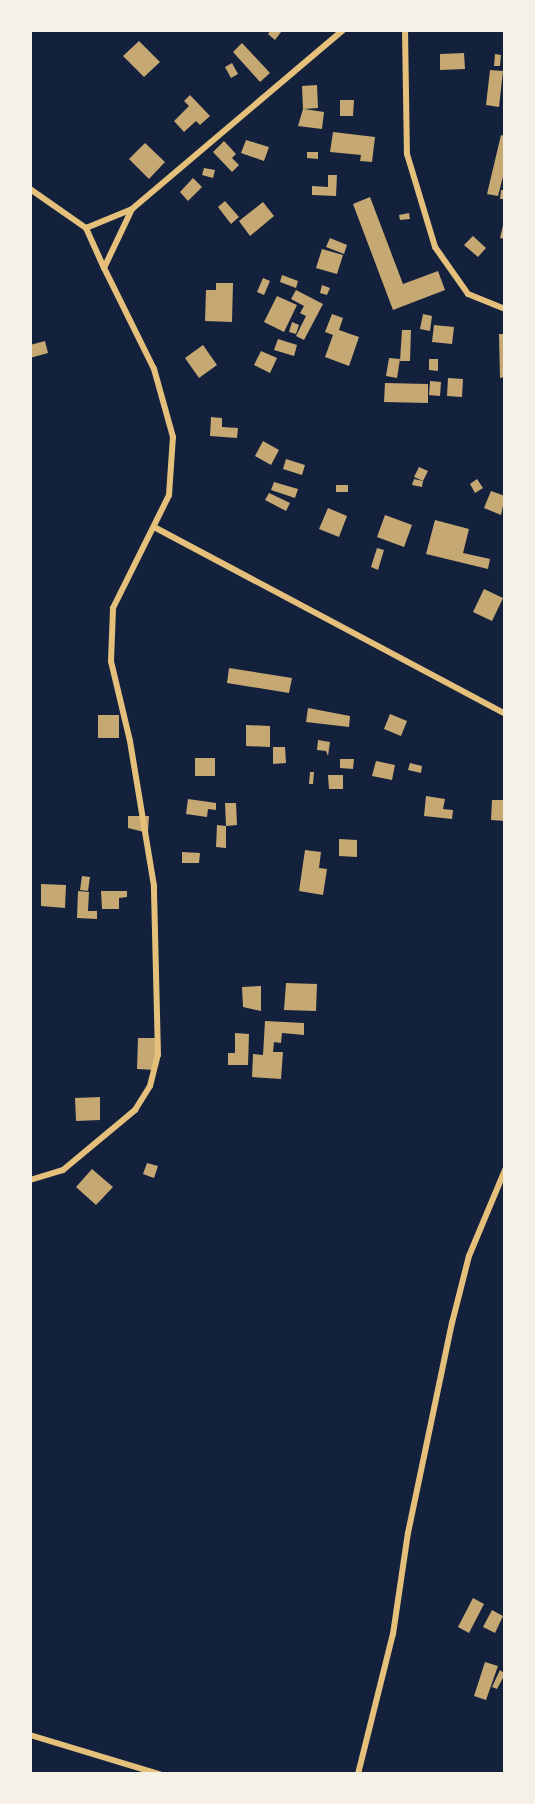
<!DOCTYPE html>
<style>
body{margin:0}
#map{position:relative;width:535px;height:1804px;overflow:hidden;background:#14213d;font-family:Georgia,serif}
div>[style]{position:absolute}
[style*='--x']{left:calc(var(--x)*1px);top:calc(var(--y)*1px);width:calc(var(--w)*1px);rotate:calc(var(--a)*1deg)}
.building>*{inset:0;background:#c6a872}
.minor>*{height:6px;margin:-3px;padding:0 3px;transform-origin:3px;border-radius:3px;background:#e5c07b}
span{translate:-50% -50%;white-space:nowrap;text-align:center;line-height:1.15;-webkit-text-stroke:6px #f6f1e7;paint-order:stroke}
.frame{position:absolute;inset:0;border:32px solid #f6f1e7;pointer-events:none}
</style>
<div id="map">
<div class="building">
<div style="clip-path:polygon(271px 30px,281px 32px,275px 40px,268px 34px)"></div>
<div style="clip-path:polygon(139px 41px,160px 62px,144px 77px,123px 56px)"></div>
<div style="clip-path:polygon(242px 43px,270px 73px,260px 82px,233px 52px)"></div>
<div style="clip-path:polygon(464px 53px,465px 69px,440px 70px,440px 54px)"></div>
<div style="clip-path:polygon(495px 54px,501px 55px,500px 66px,494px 66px)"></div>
<div style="clip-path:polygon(232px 63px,238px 74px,231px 78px,225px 67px)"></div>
<div style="clip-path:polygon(490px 70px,503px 71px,499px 107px,486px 105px)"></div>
<div style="clip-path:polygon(317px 85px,318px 108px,304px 109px,324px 112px,322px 129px,298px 126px,303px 109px,302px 86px)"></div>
<div style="clip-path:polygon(190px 95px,210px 116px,200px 125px,196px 121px,184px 132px,174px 121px,189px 106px,184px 101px)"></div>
<div style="clip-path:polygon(340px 100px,354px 100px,353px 116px,340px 116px)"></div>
<div style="clip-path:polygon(333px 132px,375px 137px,372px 162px,360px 161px,361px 155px,330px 152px)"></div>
<div style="clip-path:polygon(501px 135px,505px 136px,505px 169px,498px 196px,487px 194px)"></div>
<div style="clip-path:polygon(246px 140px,269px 147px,264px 161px,241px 153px)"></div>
<div style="clip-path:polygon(224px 141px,236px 154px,232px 158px,239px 165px,232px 172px,213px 152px)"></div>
<div style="clip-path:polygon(145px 143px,165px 162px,149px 179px,129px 159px)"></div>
<div style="clip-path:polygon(307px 152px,318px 152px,318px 159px,307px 158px)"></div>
<div style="clip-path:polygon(204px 168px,215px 170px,213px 178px,202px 175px)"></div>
<div style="clip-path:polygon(328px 175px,337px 175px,336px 196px,312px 195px,312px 186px,328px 187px)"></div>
<div style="clip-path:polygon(193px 178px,202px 187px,188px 201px,180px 192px)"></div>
<div style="clip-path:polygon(501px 190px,505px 190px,505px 199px,500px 199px)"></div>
<div style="clip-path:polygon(370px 197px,403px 284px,438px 271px,445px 290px,393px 310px,353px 204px)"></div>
<div style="clip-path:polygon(225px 201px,239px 217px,231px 224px,218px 207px)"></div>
<div style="clip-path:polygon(263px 202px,274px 216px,250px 236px,239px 221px)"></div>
<div style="clip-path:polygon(409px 213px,410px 219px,400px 220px,399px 215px)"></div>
<div style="clip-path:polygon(505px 217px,505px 239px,500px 238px)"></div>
<div style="clip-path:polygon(473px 236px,486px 248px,478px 257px,464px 245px)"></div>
<div style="clip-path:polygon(330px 238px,347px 245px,344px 254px,326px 247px)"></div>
<div style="clip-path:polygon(322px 249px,343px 255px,337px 274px,316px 268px)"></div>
<div style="clip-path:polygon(282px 275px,298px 281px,296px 288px,280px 282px)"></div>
<div style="clip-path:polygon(263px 278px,270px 281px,264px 295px,257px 292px)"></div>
<div style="clip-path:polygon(216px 283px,233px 283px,232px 322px,205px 321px,206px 290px,216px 290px)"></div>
<div style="clip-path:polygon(322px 285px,330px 288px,327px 295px,320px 293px)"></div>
<div style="clip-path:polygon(296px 290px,323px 304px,304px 340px,296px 336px,306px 316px,300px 313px,304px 306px,291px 299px)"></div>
<div style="clip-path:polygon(277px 296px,297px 305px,284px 332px,264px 322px)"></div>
<div style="clip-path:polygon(332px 314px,343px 318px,339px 330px,359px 337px,349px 366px,325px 357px,333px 335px,325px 332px)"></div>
<div style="clip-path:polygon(423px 314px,432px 316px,430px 331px,420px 329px)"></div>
<div style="clip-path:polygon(292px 322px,299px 325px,296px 334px,289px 332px)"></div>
<div style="clip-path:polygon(434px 325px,454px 327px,452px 344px,432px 342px)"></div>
<div style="clip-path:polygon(402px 330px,411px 330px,410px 361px,400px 361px)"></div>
<div style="clip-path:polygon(499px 334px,505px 334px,505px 377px,500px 378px)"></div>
<div style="clip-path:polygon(278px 339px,297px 345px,294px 356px,274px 350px)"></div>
<div style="clip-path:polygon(45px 341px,48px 353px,30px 358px,30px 345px)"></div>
<div style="clip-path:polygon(203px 345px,217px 365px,199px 378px,185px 358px)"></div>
<div style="clip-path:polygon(261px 351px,277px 358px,270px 373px,254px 365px)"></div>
<div style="clip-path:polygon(389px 358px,400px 359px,397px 378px,386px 376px)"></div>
<div style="clip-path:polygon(429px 359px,438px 359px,438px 371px,429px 370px)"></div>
<div style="clip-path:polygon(448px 378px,463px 379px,462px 397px,447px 396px)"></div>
<div style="clip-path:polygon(430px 381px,441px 382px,440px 396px,429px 395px)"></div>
<div style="clip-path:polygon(385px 383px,428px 384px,428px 403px,384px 402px)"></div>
<div style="clip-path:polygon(211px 417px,222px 418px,222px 427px,238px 428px,237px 438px,210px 436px)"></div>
<div style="clip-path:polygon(263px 441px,279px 450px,271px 465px,255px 456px)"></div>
<div style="clip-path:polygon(286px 459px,305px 465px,302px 475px,283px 469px)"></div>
<div style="clip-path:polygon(419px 467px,428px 471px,423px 481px,414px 477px)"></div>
<div style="clip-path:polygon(414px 479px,423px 481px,422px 487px,412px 485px)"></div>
<div style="clip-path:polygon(477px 479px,483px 488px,475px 493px,470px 484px)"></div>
<div style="clip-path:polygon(274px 482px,298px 489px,295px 498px,271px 490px)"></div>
<div style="clip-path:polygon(336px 485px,348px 485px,348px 492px,336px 492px)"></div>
<div style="clip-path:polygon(491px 491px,505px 496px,501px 515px,484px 508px)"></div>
<div style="clip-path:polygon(269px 493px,290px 503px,286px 511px,265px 500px)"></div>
<div style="clip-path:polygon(328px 508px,347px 516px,339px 537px,319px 529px)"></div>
<div style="clip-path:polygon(385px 515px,412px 525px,404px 547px,377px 537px)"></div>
<div style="clip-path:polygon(435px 520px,469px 529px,463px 553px,490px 559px,488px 569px,426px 554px)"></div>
<div style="clip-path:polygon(377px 548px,384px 550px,378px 570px,371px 567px)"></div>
<div style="clip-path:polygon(484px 589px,503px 598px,492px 621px,473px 612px)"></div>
<div style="clip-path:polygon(229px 668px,292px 678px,289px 693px,227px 683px)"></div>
<div style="clip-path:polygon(308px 708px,350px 716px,349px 727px,306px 722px)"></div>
<div style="clip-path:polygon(390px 714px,407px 721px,401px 736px,384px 729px)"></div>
<div style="clip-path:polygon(98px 715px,119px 715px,119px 738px,98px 738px)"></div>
<div style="clip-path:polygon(246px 725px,270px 726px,270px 747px,246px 746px)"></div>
<div style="clip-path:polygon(318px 740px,330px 742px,328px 756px,326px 751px,317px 750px)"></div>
<div style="clip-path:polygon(273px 747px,285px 747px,286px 763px,273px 764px)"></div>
<div style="clip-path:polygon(195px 758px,215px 758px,215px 776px,195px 776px)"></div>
<div style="clip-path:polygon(340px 759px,354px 759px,353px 769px,340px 768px)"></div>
<div style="clip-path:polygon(376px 761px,395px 765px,392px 780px,372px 776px)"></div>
<div style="clip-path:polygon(410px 763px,422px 766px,421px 773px,408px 770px)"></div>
<div style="clip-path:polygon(310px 772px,314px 772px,313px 784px,309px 784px)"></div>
<div style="clip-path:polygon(328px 775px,343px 775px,343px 789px,329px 789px)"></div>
<div style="clip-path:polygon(426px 796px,445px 799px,443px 809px,453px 810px,452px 819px,424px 816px)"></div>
<div style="clip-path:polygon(188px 799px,216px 803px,216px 810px,208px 809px,207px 817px,186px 814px)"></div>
<div style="clip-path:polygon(492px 800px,505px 800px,505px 821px,491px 820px)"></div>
<div style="clip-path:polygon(225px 803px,236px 803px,237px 825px,226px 826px,226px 848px,216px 847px,217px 825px,226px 826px)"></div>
<div style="clip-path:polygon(128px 816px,149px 816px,148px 833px,128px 828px)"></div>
<div style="clip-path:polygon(339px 839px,357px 840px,357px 857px,339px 856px)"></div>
<div style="clip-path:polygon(305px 850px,321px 852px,319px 868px,327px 869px,323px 895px,299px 891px)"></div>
<div style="clip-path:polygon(182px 852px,200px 853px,199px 863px,182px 863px)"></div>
<div style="clip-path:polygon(82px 876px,90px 877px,88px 891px,80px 890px)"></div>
<div style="clip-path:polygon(41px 884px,66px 885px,65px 908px,41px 906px)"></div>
<div style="clip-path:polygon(78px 891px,89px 892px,88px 911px,97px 911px,97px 919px,77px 918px)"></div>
<div style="clip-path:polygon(101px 891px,127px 891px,127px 897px,119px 898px,119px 909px,102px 909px)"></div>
<div style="clip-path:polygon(286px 983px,317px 984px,316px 1011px,284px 1010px)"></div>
<div style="clip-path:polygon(261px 986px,261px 1011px,243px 1007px,242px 987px)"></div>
<div style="clip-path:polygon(265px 1021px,304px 1023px,304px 1035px,282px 1033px,281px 1043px,274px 1042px,273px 1052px,283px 1052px,281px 1079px,252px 1077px,253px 1054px,263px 1055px)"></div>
<div style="clip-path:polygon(235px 1033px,249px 1034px,248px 1065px,228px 1065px,228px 1053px,235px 1053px)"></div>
<div style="clip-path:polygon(138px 1038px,155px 1038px,155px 1070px,137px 1069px)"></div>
<div style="clip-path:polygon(100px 1097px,100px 1120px,76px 1121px,75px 1098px)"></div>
<div style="clip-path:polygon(147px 1163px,158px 1166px,154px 1178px,143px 1174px)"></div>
<div style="clip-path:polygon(92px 1169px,113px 1187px,96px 1205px,76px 1187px)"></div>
<div style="clip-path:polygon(473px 1598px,484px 1604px,469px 1633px,458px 1627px)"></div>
<div style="clip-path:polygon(492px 1610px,503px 1616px,495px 1633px,483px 1627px)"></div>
<div style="clip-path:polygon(485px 1662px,498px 1666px,486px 1700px,474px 1696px)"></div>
<div style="clip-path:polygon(500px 1670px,505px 1674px,497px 1689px,492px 1687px)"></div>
</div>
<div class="minor">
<div style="--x:405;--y:30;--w:124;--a:89.1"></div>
<div style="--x:407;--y:154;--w:97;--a:73.2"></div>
<div style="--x:435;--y:247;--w:57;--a:54.9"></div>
<div style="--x:468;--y:294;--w:40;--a:22"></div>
<div style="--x:30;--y:189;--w:68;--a:34.9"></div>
<div style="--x:132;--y:209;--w:65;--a:115.4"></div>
<div style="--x:104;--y:268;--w:44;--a:-114.2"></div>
<div style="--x:86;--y:228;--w:50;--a:-22.4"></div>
<div style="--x:132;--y:209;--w:277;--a:-40.3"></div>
<div style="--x:154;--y:527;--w:398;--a:28"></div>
<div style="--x:30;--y:1180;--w:34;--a:-17"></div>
<div style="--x:63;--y:1170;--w:94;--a:-39.8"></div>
<div style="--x:135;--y:1110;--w:28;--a:-58"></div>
<div style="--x:150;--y:1086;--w:32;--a:-76"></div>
<div style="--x:158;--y:1055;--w:169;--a:-91.4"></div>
<div style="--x:154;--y:886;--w:147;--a:-99.4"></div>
<div style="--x:130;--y:741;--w:82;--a:-103.4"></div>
<div style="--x:111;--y:661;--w:53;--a:-87.8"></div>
<div style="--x:113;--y:608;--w:126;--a:-63.6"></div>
<div style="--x:169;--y:495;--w:58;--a:-86.1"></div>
<div style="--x:173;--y:437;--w:71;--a:-105.6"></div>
<div style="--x:154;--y:369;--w:113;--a:-116.3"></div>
<div style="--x:30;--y:1735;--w:135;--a:16.8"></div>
<div style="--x:358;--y:1774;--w:144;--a:-76"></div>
<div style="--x:393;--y:1634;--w:102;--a:-81.6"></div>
<div style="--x:408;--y:1533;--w:215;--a:-78.2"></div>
<div style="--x:452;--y:1323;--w:69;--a:-75.8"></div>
<div style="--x:469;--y:1256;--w:93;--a:-67.3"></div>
</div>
<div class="frame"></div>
</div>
